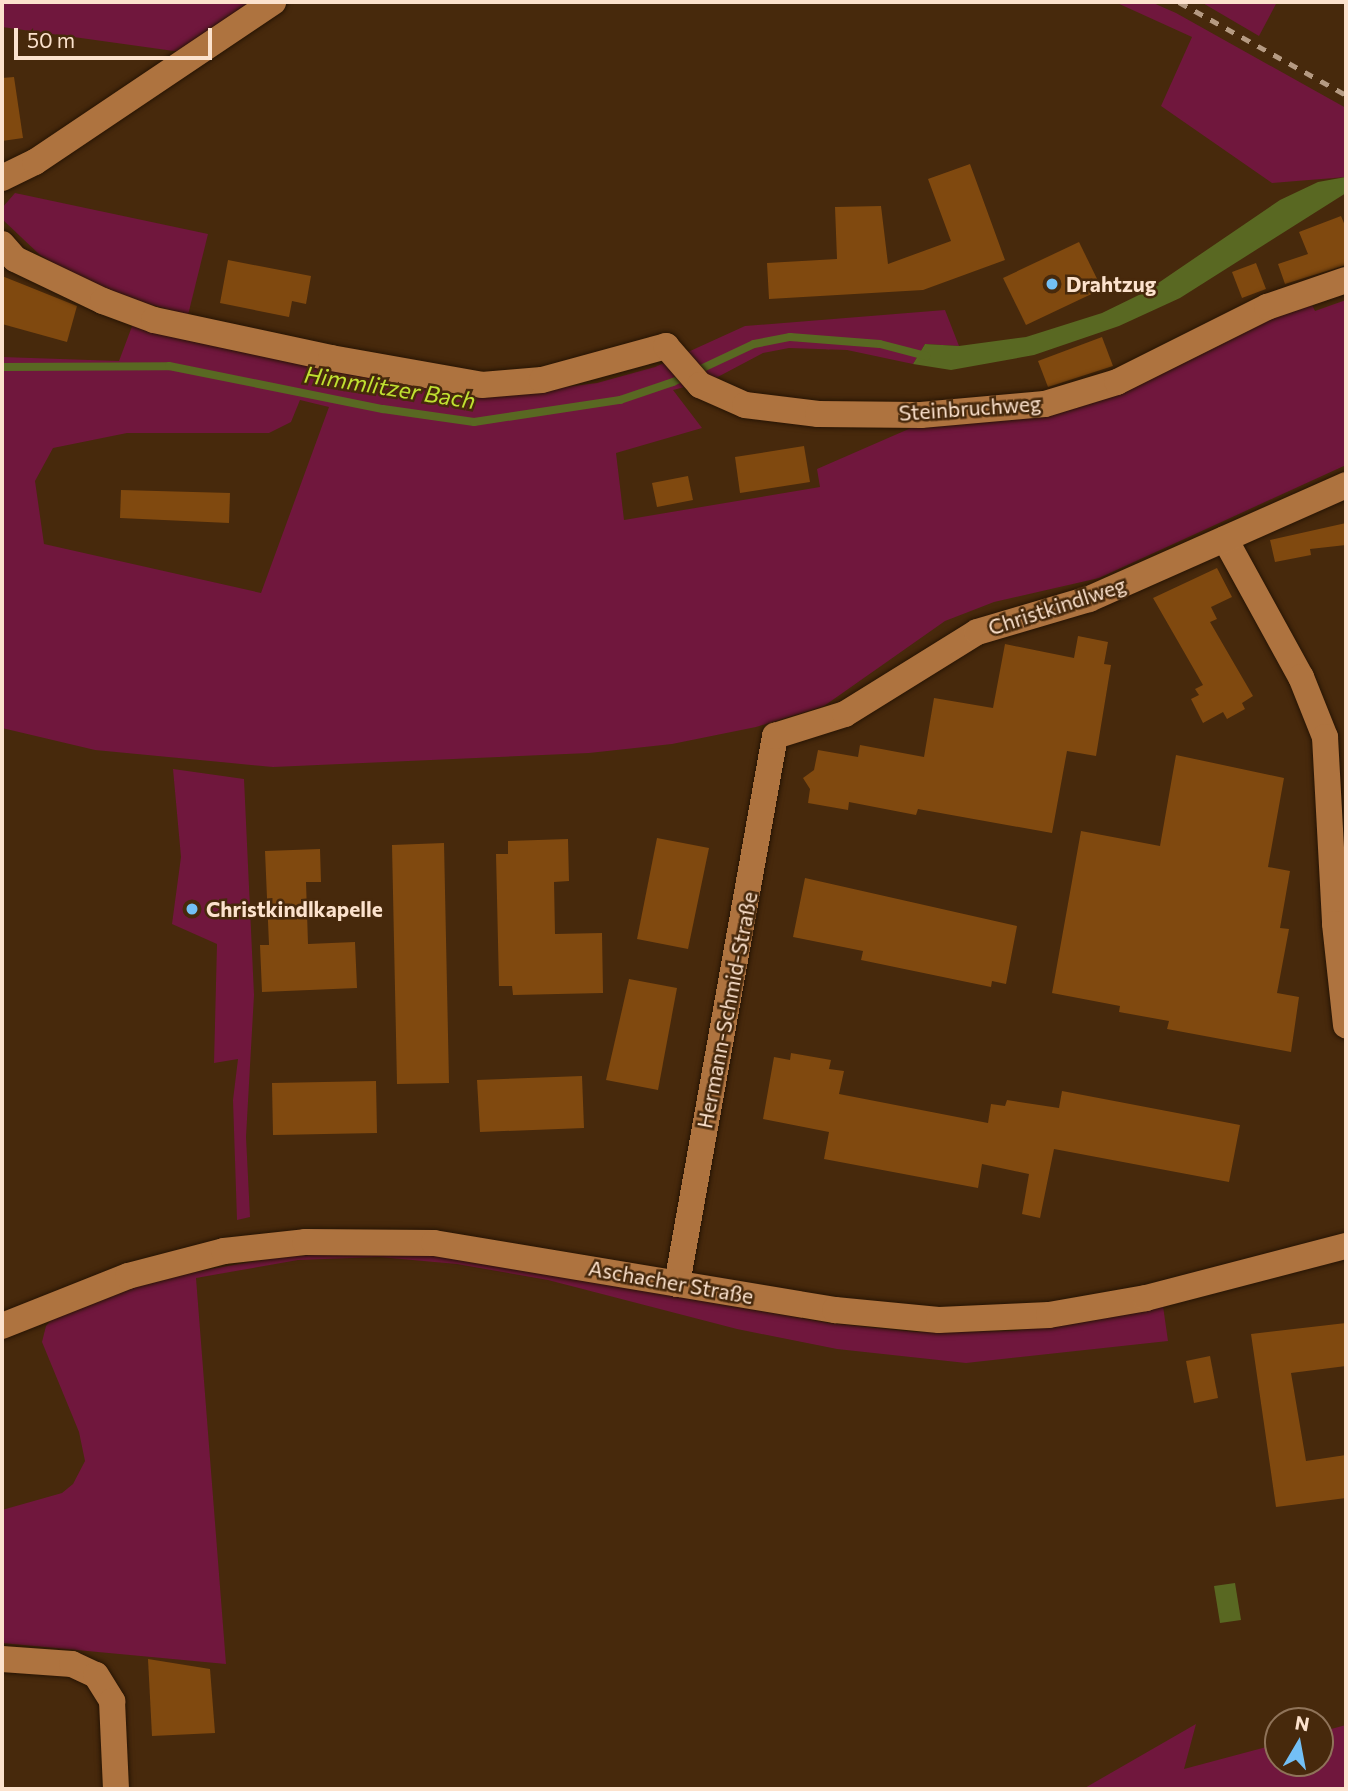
<!DOCTYPE html>
<meta charset="utf-8">
<style>
body{margin:0}
#map{position:relative;width:1348px;height:1791px;overflow:hidden;background:#47290c;font-family:Commissioner,sans-serif}
div>[style]{position:absolute}
[style*='--x']{left:calc(var(--x)*1px);top:calc(var(--y)*1px);width:calc(var(--w)*1px);rotate:calc(var(--a)*1deg)}
.green>*{inset:0;background:#70173d}
.water>*{inset:0;background:#596822}
.stream>*{height:8px;margin:-4px;padding:0 4px;transform-origin:4px;border-radius:4px;background:#596822}
.building>*{inset:0;background:#80490f}
.roads{filter:drop-shadow(0 0 2px #261404) drop-shadow(0 0 2px #261404)}
.minor>*{height:26px;margin:-13px;padding:0 13px;transform-origin:13px;border-radius:13px;background:#ae733f}
.rail>*{height:5px;margin-top:-2.5px;transform-origin:0;background:repeating-linear-gradient(90deg,#b59a82 0 9px,transparent 0 18px)}
.dots>*{width:19px;height:19px;translate:-50% -50%;box-sizing:border-box;border:4px solid #47290c;border-radius:50%}
span{translate:-50% -50%;white-space:nowrap;text-align:center;line-height:1.15;-webkit-text-stroke:5px #47290c;paint-order:stroke}
.poi-label{font-size:21px;color:#fce2cd;font-weight:700}
.left{translate:0 -50%;text-align:left}
.street-label{font-size:21px;color:#fce2cd}
.water-label{font-size:23px;color:#c0e131;font-style:italic}
.frame{position:absolute;inset:0;border:4px solid #fce2cd;pointer-events:none}
.north{position:absolute;left:1264px;top:1707px;width:70px;height:70px;box-sizing:border-box;background:#47290c;border:2px solid #8f7359;border-radius:50%;rotate:10deg;font-size:19px;font-weight:700;line-height:28px;text-align:center;color:#fce2cd}
.north::after{content:'';display:block;margin:auto;width:24px;height:32px;background:#73c0f6;clip-path:polygon(50% 0,100% 100%,50% 72%,0 100%)}
.scale{position:absolute;left:14px;top:28px;width:198px;height:32px;box-sizing:border-box;border:4px solid #fce2cd;border-top:0;padding-left:9px;font-size:21px;line-height:24px;white-space:nowrap;color:#fce2cd;-webkit-text-stroke:5px #47290c;paint-order:stroke}
</style>
<div id="map">
<div class="green">
<div style="clip-path:polygon(2px 2px,252px 2px,181px 52px,2px 27px)"></div>
<div style="clip-path:polygon(1115px 2px,1151px 2px,1176px 13px,1346px 108px,1346px 177px,1272px 183px,1161px 106px,1192px 37px)"></div>
<div style="clip-path:polygon(1201px 2px,1277px 2px,1259px 36px)"></div>
<div style="clip-path:polygon(15px 193px,208px 234px,188px 315px,96px 289px,40px 255px,2px 219px,2px 208px)"></div>
<div style="clip-path:polygon(evenodd,1346px 300px,1346px 465px,1099px 578px,994px 602px,945px 621px,824px 706px,756px 727px,672px 744px,589px 753px,273px 767px,95px 750px,2px 728px,2px 357px,119px 361px,134px 321px,549px 389px,597px 383px,655px 367px,745px 326px,945px 310px,959px 346px,925px 344px,913px 364px,847px 350px,789px 348px,763px 353px,712px 380px,673px 390px,702px 428px,616px 453px,624px 520px,820px 487px,817px 469px,911px 428px,1049px 412px,1266px 317px,1312px 305px,1315px 311px,1346px 300px,300px 400px,329px 407px,261px 593px,44px 544px,35px 481px,53px 448px,127px 433px,269px 433px,291px 422px,300px 400px)"></div>
<div style="clip-path:polygon(173px 769px,244px 779px,254px 995px,246px 1137px,250px 1217px,237px 1220px,233px 1100px,238px 1059px,214px 1063px,217px 944px,172px 924px,181px 857px)"></div>
<div style="clip-path:polygon(366px 1252px,450px 1257px,829px 1323px,916px 1332px,1015px 1331px,1163px 1306px,1168px 1341px,966px 1363px,837px 1349px,737px 1329px,548px 1280px,457px 1264px,379px 1257px,298px 1260px,196px 1278px,226px 1664px,2px 1643px,2px 1510px,62px 1493px,73px 1484px,85px 1461px,79px 1432px,42px 1342px,46px 1326px,52px 1319px,139px 1286px,194px 1272px,279px 1257px)"></div>
<div style="clip-path:polygon(1196px 1724px,1184px 1769px,1278px 1744px,1278px 1763px,1320px 1763px,1320px 1732px,1346px 1725px,1346px 1789px,1083px 1789px)"></div>
</div>
<div class="water">
<div style="clip-path:polygon(1346px 177px,1346px 193px,1180px 298px,1119px 326px,1034px 355px,951px 370px,913px 364px,925px 344px,959px 346px,1026px 337px,1102px 313px,1145px 292px,1280px 200px,1318px 182px)"></div>
<div style="clip-path:polygon(1235px 1583px,1241px 1620px,1220px 1623px,1214px 1586px)"></div>
</div>
<div class="stream">
<div style="--x:2;--y:367;--w:167;--a:-0.3"></div>
<div style="--x:169;--y:366;--w:218;--a:11.4"></div>
<div style="--x:383;--y:409;--w:92;--a:8.1"></div>
<div style="--x:474;--y:422;--w:148;--a:-8.6"></div>
<div style="--x:620;--y:400;--w:56;--a:-18.8"></div>
<div style="--x:673;--y:382;--w:89;--a:-25.1"></div>
<div style="--x:754;--y:344;--w:37;--a:-11"></div>
<div style="--x:790;--y:337;--w:90;--a:4.4"></div>
<div style="--x:880;--y:344;--w:48;--a:14.6"></div>
</div>
<div class="building">
<div style="clip-path:polygon(14px 77px,23px 138px,2px 141px,2px 78px)"></div>
<div style="clip-path:polygon(970px 164px,1005px 260px,923px 290px,769px 299px,767px 263px,837px 259px,835px 207px,881px 206px,888px 264px,951px 241px,928px 179px)"></div>
<div style="clip-path:polygon(1341px 216px,1346px 228px,1346px 265px,1285px 284px,1278px 264px,1308px 254px,1299px 232px)"></div>
<div style="clip-path:polygon(1079px 242px,1102px 289px,1026px 325px,1003px 278px)"></div>
<div style="clip-path:polygon(228px 260px,311px 276px,306px 304px,292px 301px,289px 317px,220px 303px)"></div>
<div style="clip-path:polygon(1256px 263px,1266px 289px,1242px 298px,1232px 272px)"></div>
<div style="clip-path:polygon(2px 276px,77px 306px,67px 342px,2px 324px)"></div>
<div style="clip-path:polygon(1102px 337px,1113px 366px,1048px 387px,1038px 361px)"></div>
<div style="clip-path:polygon(804px 446px,810px 482px,740px 493px,735px 457px)"></div>
<div style="clip-path:polygon(688px 476px,693px 500px,657px 507px,652px 483px)"></div>
<div style="clip-path:polygon(121px 490px,230px 493px,229px 523px,120px 518px)"></div>
<div style="clip-path:polygon(1346px 523px,1346px 545px,1310px 549px,1311px 555px,1275px 562px,1270px 540px)"></div>
<div style="clip-path:polygon(1217px 568px,1232px 597px,1211px 607px,1217px 619px,1210px 622px,1253px 696px,1242px 703px,1245px 709px,1227px 719px,1223px 712px,1203px 723px,1191px 699px,1199px 695px,1195px 689px,1203px 685px,1153px 598px)"></div>
<div style="clip-path:polygon(1078px 636px,1108px 642px,1104px 664px,1111px 665px,1096px 756px,1067px 751px,1052px 833px,918px 809px,916px 815px,849px 802px,848px 810px,808px 803px,810px 789px,803px 778px,814px 770px,818px 750px,858px 757px,860px 745px,924px 757px,934px 698px,993px 708px,1005px 644px,1074px 658px)"></div>
<div style="clip-path:polygon(1176px 755px,1284px 778px,1268px 867px,1290px 871px,1280px 928px,1289px 929px,1277px 993px,1299px 997px,1291px 1052px,1167px 1029px,1169px 1021px,1119px 1012px,1120px 1006px,1052px 993px,1081px 831px,1160px 846px)"></div>
<div style="clip-path:polygon(657px 838px,709px 848px,688px 949px,637px 939px)"></div>
<div style="clip-path:polygon(568px 839px,569px 881px,554px 882px,555px 934px,602px 933px,603px 993px,513px 995px,512px 986px,499px 986px,496px 854px,508px 854px,508px 841px)"></div>
<div style="clip-path:polygon(444px 843px,449px 1083px,397px 1084px,392px 845px)"></div>
<div style="clip-path:polygon(320px 849px,321px 882px,306px 882px,308px 944px,355px 942px,357px 988px,262px 992px,260px 945px,269px 945px,265px 851px)"></div>
<div style="clip-path:polygon(805px 878px,1017px 926px,1006px 984px,992px 981px,991px 987px,861px 960px,863px 951px,793px 937px)"></div>
<div style="clip-path:polygon(629px 979px,677px 988px,658px 1090px,606px 1080px)"></div>
<div style="clip-path:polygon(791px 1053px,831px 1060px,829px 1069px,844px 1071px,839px 1094px,988px 1123px,991px 1104px,1005px 1106px,1007px 1100px,1059px 1108px,1062px 1091px,1240px 1125px,1229px 1182px,1054px 1149px,1040px 1218px,1022px 1214px,1029px 1174px,982px 1164px,978px 1188px,824px 1159px,829px 1132px,763px 1119px,774px 1057px,790px 1060px)"></div>
<div style="clip-path:polygon(582px 1076px,584px 1128px,480px 1132px,477px 1080px)"></div>
<div style="clip-path:polygon(376px 1081px,377px 1133px,273px 1135px,272px 1083px)"></div>
<div style="clip-path:polygon(1346px 1323px,1346px 1366px,1291px 1373px,1306px 1461px,1346px 1455px,1346px 1498px,1276px 1507px,1251px 1334px)"></div>
<div style="clip-path:polygon(1210px 1356px,1218px 1398px,1194px 1403px,1186px 1361px)"></div>
<div style="clip-path:polygon(148px 1659px,210px 1669px,215px 1733px,152px 1736px)"></div>
</div>
<div class="roads">
<div class="minor">
<div style="--x:2;--y:178;--w:37;--a:-26"></div>
<div style="--x:35;--y:162;--w:287;--a:-33.9"></div>
<div style="--x:2;--y:244;--w:20;--a:49"></div>
<div style="--x:15;--y:259;--w:98;--a:25.5"></div>
<div style="--x:103;--y:301;--w:54;--a:20.4"></div>
<div style="--x:154;--y:320;--w:181;--a:12.1"></div>
<div style="--x:331;--y:358;--w:153;--a:10.1"></div>
<div style="--x:482;--y:385;--w:60;--a:-4.8"></div>
<div style="--x:542;--y:380;--w:129;--a:-15.3"></div>
<div style="--x:666;--y:346;--w:52;--a:48.9"></div>
<div style="--x:700;--y:385;--w:49;--a:24"></div>
<div style="--x:745;--y:405;--w:74;--a:7"></div>
<div style="--x:818;--y:414;--w:103;--a:0.6"></div>
<div style="--x:921;--y:415;--w:124;--a:-5.1"></div>
<div style="--x:1045;--y:404;--w:75;--a:-17"></div>
<div style="--x:1117;--y:382;--w:168;--a:-26.6"></div>
<div style="--x:1267;--y:307;--w:83;--a:-18.9"></div>
<div style="--x:1225;--y:539;--w:158;--a:61.2"></div>
<div style="--x:1301;--y:677;--w:65;--a:68.2"></div>
<div style="--x:1325;--y:737;--w:187;--a:86.9"></div>
<div style="--x:1335;--y:924;--w:102;--a:83.8"></div>
<div style="--x:677;--y:1284;--w:557;--a:-79.86"></div>
<div style="--x:775;--y:736;--w:73;--a:-17.4"></div>
<div style="--x:845;--y:714;--w:155;--a:-31.8"></div>
<div style="--x:977;--y:632;--w:117;--a:-16.4"></div>
<div style="--x:1089;--y:599;--w:281;--a:-23.9"></div>
<div style="--x:2;--y:1326;--w:136;--a:-21.6"></div>
<div style="--x:128;--y:1276;--w:99;--a:-14.6"></div>
<div style="--x:224;--y:1251;--w:81;--a:-6.3"></div>
<div style="--x:305;--y:1242;--w:129;--a:0.4"></div>
<div style="--x:434;--y:1243;--w:407;--a:9.5"></div>
<div style="--x:835;--y:1310;--w:104;--a:5.5"></div>
<div style="--x:939;--y:1320;--w:110;--a:-2.6"></div>
<div style="--x:1049;--y:1315;--w:98;--a:-9.9"></div>
<div style="--x:1146;--y:1298;--w:207;--a:-14.6"></div>
<div style="--x:2;--y:1659;--w:70;--a:4.1"></div>
<div style="--x:72;--y:1664;--w:26;--a:25"></div>
<div style="--x:96;--y:1675;--w:31;--a:58"></div>
<div style="--x:112;--y:1701;--w:88;--a:87.4"></div>
</div>
</div>
<div class="rail">
<div style="--x:1179;--y:2;--w:191;--a:29.1"></div>
</div>
<div class="dots">
<div style="left:1052px;top:284px;background:#73c0f6"></div>
<div style="left:192px;top:909px;background:#73c0f6"></div>
</div>
<div class="poi-label">
<span class="left" style="left:1066px;top:284px">Drahtzug</span>
<span class="left" style="left:206px;top:909px">Christkindlkapelle</span>
</div>
<div class="street-label">
<span style="left:970px;top:408px;rotate:-4deg">Steinbruchweg</span>
<span style="left:1057px;top:606px;rotate:-18deg">Christkindlweg</span>
<span style="left:727px;top:1010px;rotate:-79deg">Hermann-Schmid-Straße</span>
<span style="left:671px;top:1282px;rotate:10deg">Aschacher Straße</span>
</div>
<div class="water-label">
<span style="left:390px;top:387px;rotate:9deg">Himmlitzer Bach</span>
</div>
<div class="frame"></div>
<div class="north">N</div>
<div class="scale">50 m</div>
</div>
